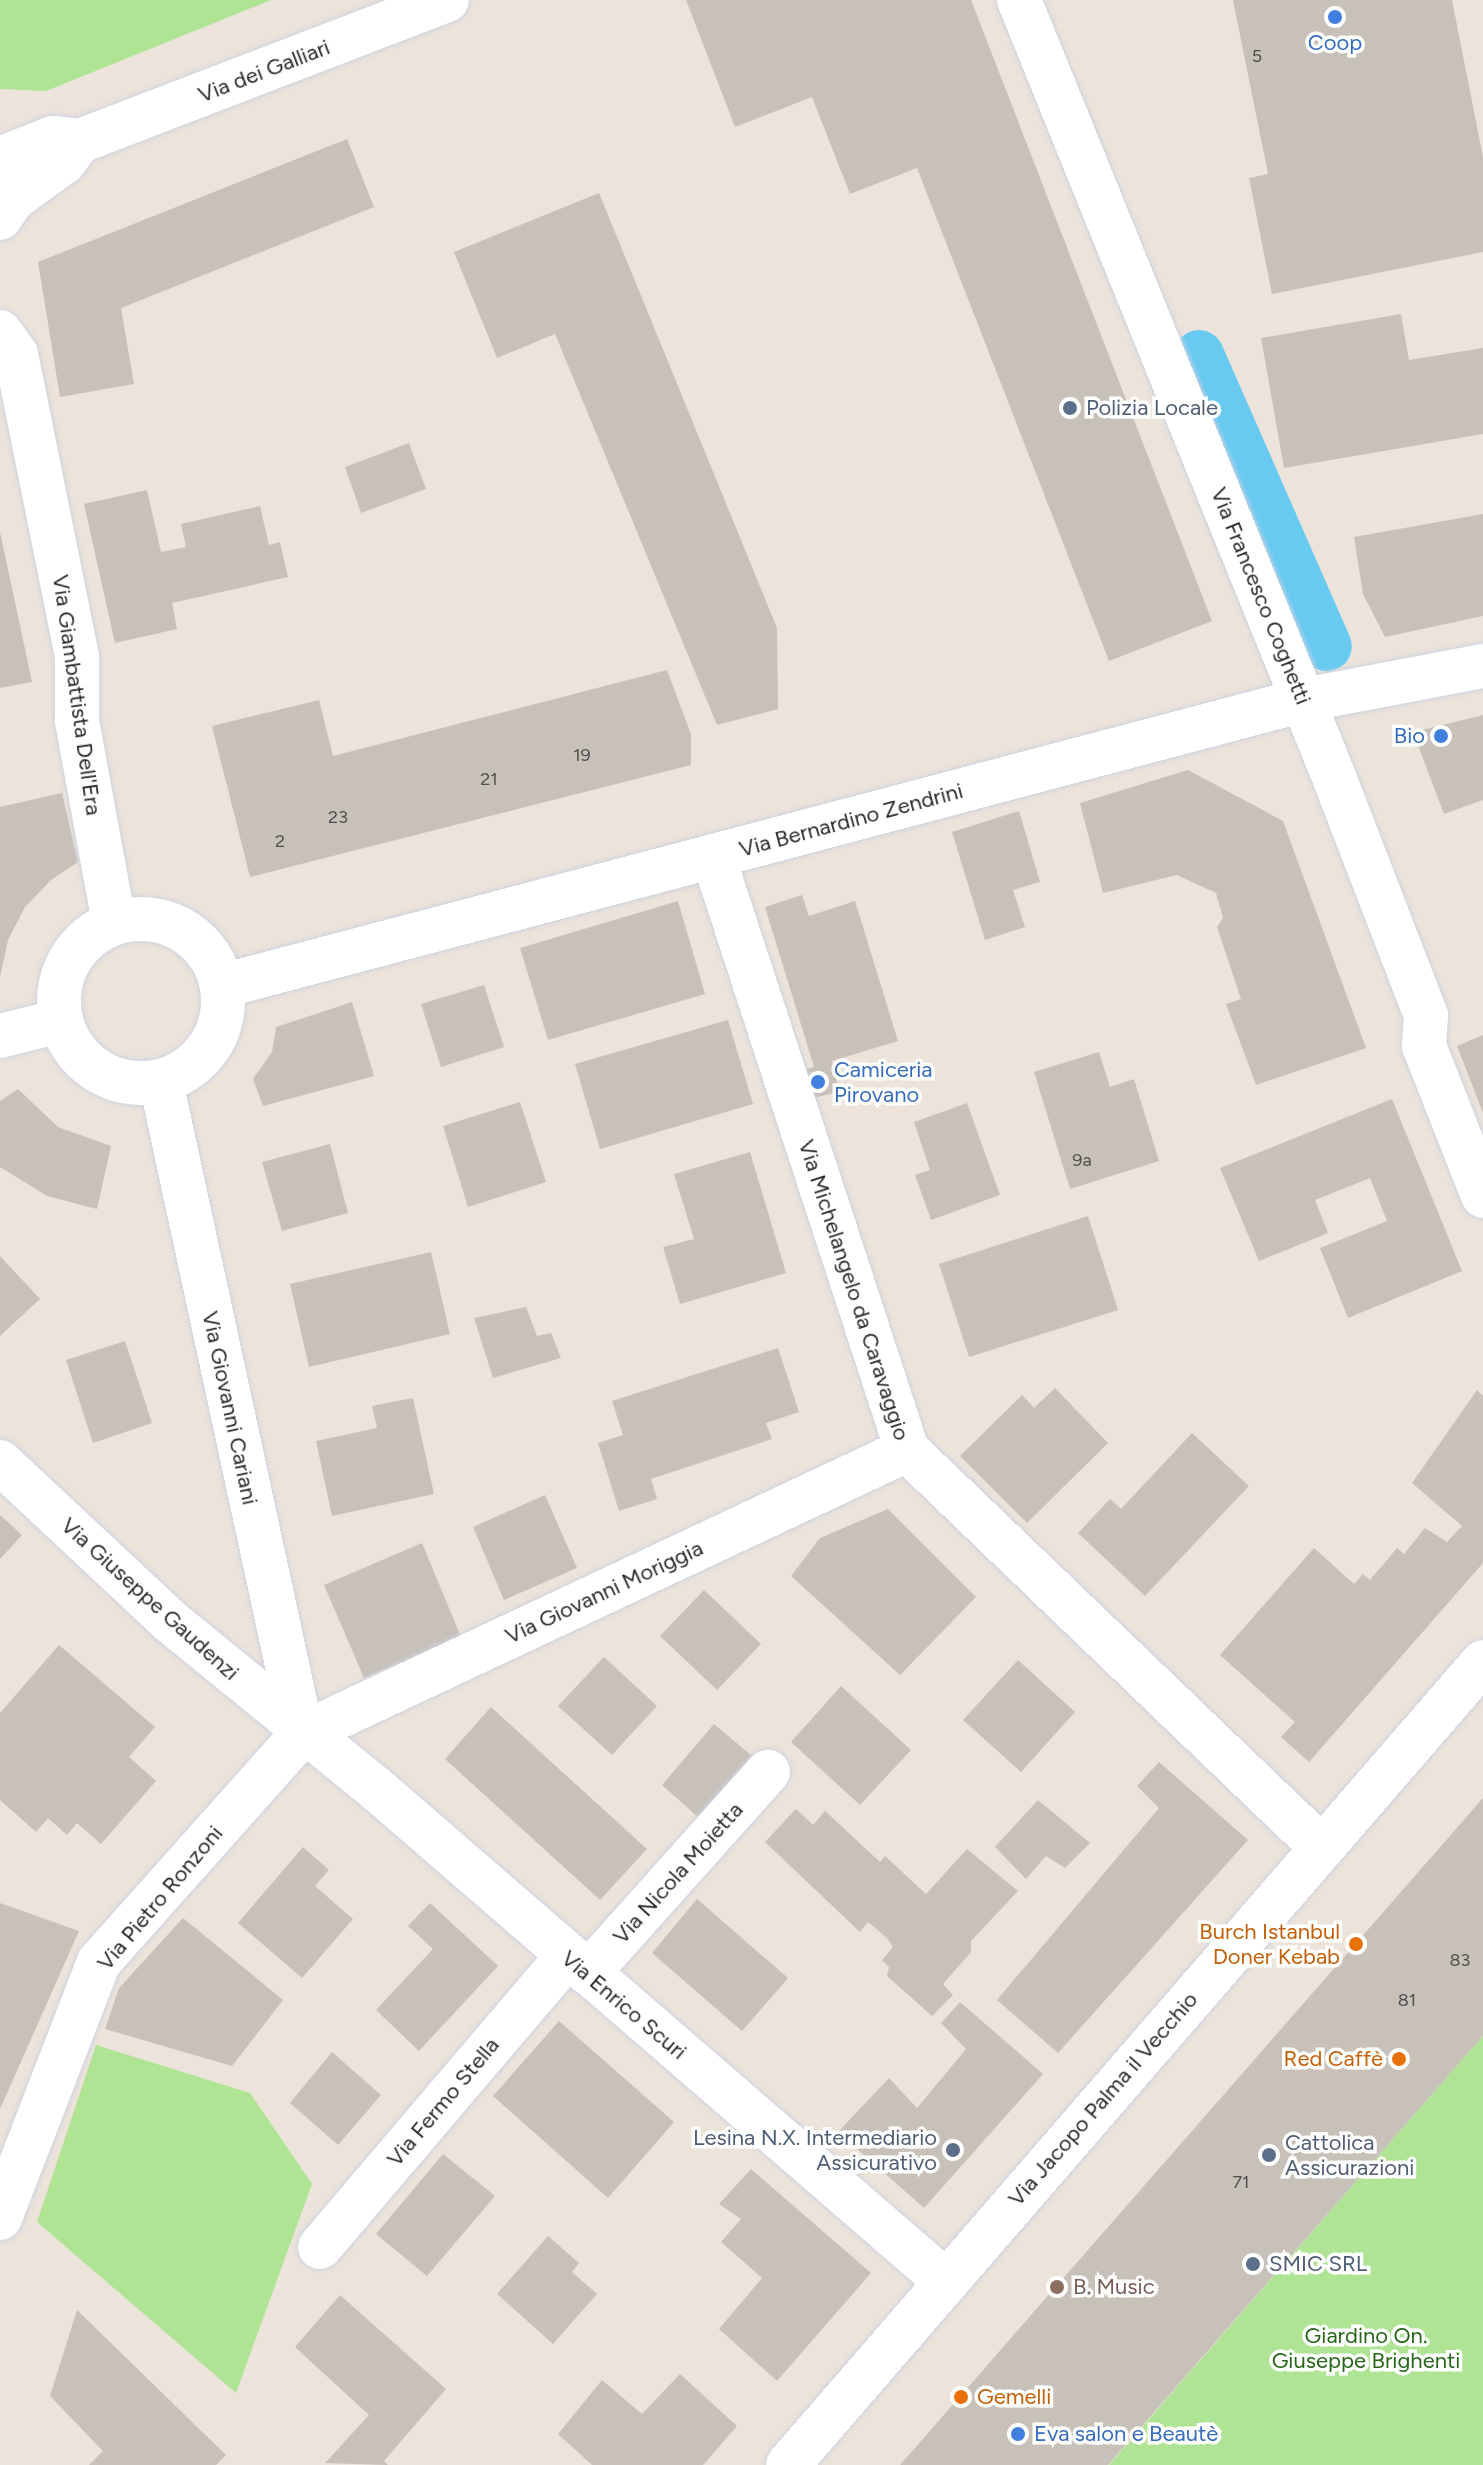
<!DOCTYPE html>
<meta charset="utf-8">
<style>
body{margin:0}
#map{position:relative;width:1483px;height:2465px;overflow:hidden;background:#ece4da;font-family:Figtree,sans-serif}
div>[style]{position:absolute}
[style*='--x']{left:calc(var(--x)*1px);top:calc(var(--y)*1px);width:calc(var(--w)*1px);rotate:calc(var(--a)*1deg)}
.green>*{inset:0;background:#aee494}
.canal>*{height:50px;margin:-25px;padding:0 25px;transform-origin:25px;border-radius:25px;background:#69caf1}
.building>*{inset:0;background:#c7c1ba}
.roads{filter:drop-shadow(0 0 2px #cfd2e2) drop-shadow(0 0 2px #cfd2e2)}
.minor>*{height:44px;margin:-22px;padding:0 22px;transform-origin:22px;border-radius:22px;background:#fff}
.minor>.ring{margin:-22px;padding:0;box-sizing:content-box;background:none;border:44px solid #fff;border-radius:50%}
.dots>*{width:22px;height:22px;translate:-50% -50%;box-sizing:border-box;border:4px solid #fff;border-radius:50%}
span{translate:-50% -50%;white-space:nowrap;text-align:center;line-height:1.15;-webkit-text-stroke:7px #fff;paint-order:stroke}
.number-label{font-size:18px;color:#504f4d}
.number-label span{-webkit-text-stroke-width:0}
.shop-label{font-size:22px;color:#366cbe}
.right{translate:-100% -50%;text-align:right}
.left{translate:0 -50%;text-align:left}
.street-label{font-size:22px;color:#292929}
.service-label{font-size:22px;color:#4e5e75}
.food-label{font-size:22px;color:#c56008}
.education-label{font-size:22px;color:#785e54}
.park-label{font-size:22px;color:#266718}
</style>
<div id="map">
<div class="green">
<div style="clip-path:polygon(0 0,271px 0,46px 91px,0 89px)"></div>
<div style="clip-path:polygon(1483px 2036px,1483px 2465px,1109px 2465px)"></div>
<div style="clip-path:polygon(96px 2045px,250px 2093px,312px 2184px,236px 2393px,37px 2222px)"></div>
</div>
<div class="canal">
<div style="--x:1199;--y:355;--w:318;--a:66.3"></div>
</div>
<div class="building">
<div style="clip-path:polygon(686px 0,971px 0,1212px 621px,1109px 661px,917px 168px,850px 194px,812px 97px,735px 127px)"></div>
<div style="clip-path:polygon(1233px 0,1452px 0,1483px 157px,1483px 252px,1272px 294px,1249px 178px,1268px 174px)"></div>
<div style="clip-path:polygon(347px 139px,374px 207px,121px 308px,134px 384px,60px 397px,38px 262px)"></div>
<div style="clip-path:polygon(599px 193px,777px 628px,778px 709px,717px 725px,555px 334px,497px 358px,454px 252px)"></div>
<div style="clip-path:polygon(1401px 314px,1409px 360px,1483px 348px,1483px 434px,1284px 468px,1261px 338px)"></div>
<div style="clip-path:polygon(409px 443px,426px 489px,361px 513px,345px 467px)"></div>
<div style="clip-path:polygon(147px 490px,161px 552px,186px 547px,181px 524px,260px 506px,269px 545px,280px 542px,288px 577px,172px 603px,177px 629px,115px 643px,84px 504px)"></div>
<div style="clip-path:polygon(1483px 514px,1483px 616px,1385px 637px,1363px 594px,1354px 537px)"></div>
<div style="clip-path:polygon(0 532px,32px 682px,0 688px)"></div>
<div style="clip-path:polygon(667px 670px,691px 734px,691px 765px,250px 877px,212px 726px,319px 700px,333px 756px)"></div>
<div style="clip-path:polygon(1483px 715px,1483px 800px,1444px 814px,1413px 732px)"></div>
<div style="clip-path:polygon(1188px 770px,1283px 821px,1366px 1048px,1256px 1085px,1226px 1004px,1241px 999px,1217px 927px,1223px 918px,1216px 893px,1177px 875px,1103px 893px,1080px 803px)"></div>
<div style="clip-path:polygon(62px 793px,78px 862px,51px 880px,25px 907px,8px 940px,0 977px,0 807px)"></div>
<div style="clip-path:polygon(1019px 811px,1040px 882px,1013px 890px,1025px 927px,985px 940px,952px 832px)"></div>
<div style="clip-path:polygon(802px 895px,809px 916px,855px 901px,898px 1041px,832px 1061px,839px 1092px,805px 1100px,796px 1072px,814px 1067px,765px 907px)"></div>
<div style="clip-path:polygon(678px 901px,705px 994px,548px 1040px,520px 948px)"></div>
<div style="clip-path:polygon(484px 985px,504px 1047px,441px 1067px,421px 1004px)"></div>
<div style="clip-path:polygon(352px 1002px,374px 1076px,263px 1106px,253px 1079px,272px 1052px,276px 1027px)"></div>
<div style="clip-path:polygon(728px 1020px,753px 1104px,600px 1149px,575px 1064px)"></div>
<div style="clip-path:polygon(1483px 1035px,1483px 1113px,1457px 1046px)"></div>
<div style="clip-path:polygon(1099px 1052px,1110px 1087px,1134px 1079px,1159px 1161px,1070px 1189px,1034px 1072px)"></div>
<div style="clip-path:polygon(18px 1089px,58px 1127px,111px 1146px,97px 1209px,47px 1196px,0 1167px,0 1101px)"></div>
<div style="clip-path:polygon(1392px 1099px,1462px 1271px,1348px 1318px,1320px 1248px,1387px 1221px,1370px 1178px,1315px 1200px,1328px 1233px,1259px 1261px,1220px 1168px)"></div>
<div style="clip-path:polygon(520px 1102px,546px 1182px,468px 1207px,443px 1126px)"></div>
<div style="clip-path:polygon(967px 1103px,1000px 1195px,931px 1220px,915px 1175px,930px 1170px,914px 1122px)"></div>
<div style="clip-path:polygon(330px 1144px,348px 1213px,282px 1231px,262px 1162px)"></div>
<div style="clip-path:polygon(750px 1152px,786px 1273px,680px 1304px,663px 1247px,694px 1239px,674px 1174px)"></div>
<div style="clip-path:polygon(1088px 1216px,1118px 1310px,969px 1357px,939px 1264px)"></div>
<div style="clip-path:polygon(431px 1252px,450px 1334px,309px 1367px,290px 1284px)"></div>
<div style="clip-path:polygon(0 1256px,40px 1299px,0 1336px)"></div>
<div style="clip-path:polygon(526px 1307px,537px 1336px,551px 1333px,561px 1358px,493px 1378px,474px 1318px)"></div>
<div style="clip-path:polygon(125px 1341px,152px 1423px,93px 1443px,66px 1360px)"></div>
<div style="clip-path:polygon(778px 1348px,799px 1412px,766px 1423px,772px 1439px,651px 1479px,657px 1499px,619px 1511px,598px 1443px,623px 1435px,612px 1401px)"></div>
<div style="clip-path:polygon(1055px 1388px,1108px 1443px,1027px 1523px,960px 1456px,1022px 1395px,1034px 1408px)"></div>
<div style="clip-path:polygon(1477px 1390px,1483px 1396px,1483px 1563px,1309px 1762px,1281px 1737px,1295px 1722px,1220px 1655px,1314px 1548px,1354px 1584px,1363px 1574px,1370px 1580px,1397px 1548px,1404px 1554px,1425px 1528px,1447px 1542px,1462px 1526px,1412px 1483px)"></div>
<div style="clip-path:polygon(413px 1398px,434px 1494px,332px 1516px,316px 1441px,377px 1428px,372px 1406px)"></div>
<div style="clip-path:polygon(1192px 1433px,1249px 1486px,1145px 1596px,1078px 1533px,1110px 1499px,1121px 1509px)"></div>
<div style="clip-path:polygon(545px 1495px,577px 1568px,504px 1600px,473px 1527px)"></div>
<div style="clip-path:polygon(888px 1509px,976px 1597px,900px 1675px,791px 1576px,820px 1538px)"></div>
<div style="clip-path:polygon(0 1515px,22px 1535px,0 1559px)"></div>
<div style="clip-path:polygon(422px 1543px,461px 1637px,364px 1678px,324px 1585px)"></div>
<div style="clip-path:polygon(704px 1590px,761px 1644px,717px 1690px,660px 1636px)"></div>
<div style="clip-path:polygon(59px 1645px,155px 1727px,129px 1757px,156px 1781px,101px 1844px,77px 1823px,67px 1835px,48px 1818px,36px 1832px,0 1800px,0 1713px)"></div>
<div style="clip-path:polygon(604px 1657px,657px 1706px,612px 1755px,558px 1706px)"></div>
<div style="clip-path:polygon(1018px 1660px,1075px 1712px,1021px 1772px,963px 1720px)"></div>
<div style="clip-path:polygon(841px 1686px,911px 1750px,860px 1805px,791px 1742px)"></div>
<div style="clip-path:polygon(491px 1707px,647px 1849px,600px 1900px,445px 1759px)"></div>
<div style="clip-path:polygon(714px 1724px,752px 1756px,699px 1818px,662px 1785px)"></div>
<div style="clip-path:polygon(1159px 1762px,1248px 1840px,1058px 2053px,997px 2000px,1159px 1808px,1137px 1786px)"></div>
<div style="clip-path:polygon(1483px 1798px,1483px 2036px,1108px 2465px,900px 2465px)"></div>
<div style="clip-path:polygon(1038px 1800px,1090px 1843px,1065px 1868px,1046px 1856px,1026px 1879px,995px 1847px)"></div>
<div style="clip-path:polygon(796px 1809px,813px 1825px,825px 1811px,880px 1862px,885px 1856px,926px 1894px,967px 1849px,1018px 1891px,971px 1941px,971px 1952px,943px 1984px,953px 1995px,932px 2016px,887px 1976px,889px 1967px,882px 1960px,893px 1947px,887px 1938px,868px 1922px,860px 1932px,765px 1842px)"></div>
<div style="clip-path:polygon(303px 1847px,329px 1870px,315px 1886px,353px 1919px,302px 1978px,238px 1923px)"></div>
<div style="clip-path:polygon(697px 1899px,788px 1978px,742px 2031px,652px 1953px)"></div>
<div style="clip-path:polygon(0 1903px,79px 1931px,0 2109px)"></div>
<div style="clip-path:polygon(430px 1903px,498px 1966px,419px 2051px,376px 2010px,433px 1949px,408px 1926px)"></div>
<div style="clip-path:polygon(183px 1918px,283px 2000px,232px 2066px,105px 2029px,119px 1988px)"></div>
<div style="clip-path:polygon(960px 2002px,1043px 2074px,924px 2208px,838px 2132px,889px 2078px,917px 2108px,966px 2049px,941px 2023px)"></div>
<div style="clip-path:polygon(559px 2021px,674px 2122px,608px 2198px,493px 2096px)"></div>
<div style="clip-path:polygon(332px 2052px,381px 2095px,338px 2145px,290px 2103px)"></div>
<div style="clip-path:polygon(443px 2154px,495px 2196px,427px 2276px,376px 2234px)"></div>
<div style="clip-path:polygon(751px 2169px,871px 2273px,777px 2381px,719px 2329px,762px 2278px,721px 2242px,741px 2219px,719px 2204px)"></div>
<div style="clip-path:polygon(548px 2236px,579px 2263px,572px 2272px,597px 2294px,553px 2344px,497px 2294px)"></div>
<div style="clip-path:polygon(340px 2295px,446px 2389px,384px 2461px,388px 2465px,325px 2463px,369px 2415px,295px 2347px)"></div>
<div style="clip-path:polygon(77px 2310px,226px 2455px,216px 2465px,89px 2465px,103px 2451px,50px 2396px)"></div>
<div style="clip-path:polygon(680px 2374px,737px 2426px,703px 2465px,592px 2465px,558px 2434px,602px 2380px,642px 2414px)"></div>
</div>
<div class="roads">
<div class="minor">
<div style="--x:1019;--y:0;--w:838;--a:67.93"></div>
<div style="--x:1334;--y:777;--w:256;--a:68.9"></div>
<div style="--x:1426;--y:1016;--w:30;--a:94"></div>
<div style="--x:1424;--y:1046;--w:161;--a:68.5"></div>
<div style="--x:0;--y:159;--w:57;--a:-21.6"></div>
<div style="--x:53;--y:138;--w:27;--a:6"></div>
<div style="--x:80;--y:141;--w:393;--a:-21"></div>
<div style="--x:0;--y:218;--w:23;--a:-56"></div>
<div style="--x:13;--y:199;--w:63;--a:-36"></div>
<div style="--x:64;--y:162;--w:26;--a:-53"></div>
<div style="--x:0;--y:332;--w:27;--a:54"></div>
<div style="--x:16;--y:354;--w:309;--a:78.6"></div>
<div style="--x:77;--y:657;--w:64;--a:90"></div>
<div style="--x:77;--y:721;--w:204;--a:79.6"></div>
<div style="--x:713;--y:856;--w:625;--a:71.91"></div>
<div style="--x:907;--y:1450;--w:575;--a:43.8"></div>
<div class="ring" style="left:59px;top:919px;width:120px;height:120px"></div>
<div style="--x:222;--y:986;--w:1119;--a:-14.81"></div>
<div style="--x:1304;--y:700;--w:182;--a:-10.8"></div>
<div style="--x:0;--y:1036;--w:62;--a:-14"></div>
<div style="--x:161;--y:1082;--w:667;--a:77.8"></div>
<div style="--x:0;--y:1462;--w:234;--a:43.1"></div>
<div style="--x:171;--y:1622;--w:260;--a:39.1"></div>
<div style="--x:373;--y:1786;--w:755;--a:40.86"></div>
<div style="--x:588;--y:1973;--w:270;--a:-48.2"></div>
<div style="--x:0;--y:2218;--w:274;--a:-68.9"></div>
<div style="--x:99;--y:1962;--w:305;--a:-48.3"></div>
<div style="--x:302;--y:1734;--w:668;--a:-25.15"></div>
<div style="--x:320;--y:2247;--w:381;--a:-49.6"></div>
<div style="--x:788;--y:2465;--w:1062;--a:-49.12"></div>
</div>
</div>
<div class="dots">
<div style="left:1335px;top:17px;background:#3f7fe0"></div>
<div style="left:1070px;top:408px;background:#5c6f8a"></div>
<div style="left:1441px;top:736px;background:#3f7fe0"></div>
<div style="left:818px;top:1082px;background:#3f7fe0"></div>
<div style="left:1356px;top:1944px;background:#e8710a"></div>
<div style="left:1399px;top:2059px;background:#e8710a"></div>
<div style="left:953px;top:2150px;background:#5c6f8a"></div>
<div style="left:1269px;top:2155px;background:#5c6f8a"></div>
<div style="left:1253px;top:2264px;background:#5c6f8a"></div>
<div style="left:1057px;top:2287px;background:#8d6e63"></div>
<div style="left:961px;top:2397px;background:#e8710a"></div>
<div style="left:1018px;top:2434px;background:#3f7fe0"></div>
</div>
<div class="number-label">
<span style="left:1257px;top:56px">5</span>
<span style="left:582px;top:755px">19</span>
<span style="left:489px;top:779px">21</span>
<span style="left:338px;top:817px">23</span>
<span style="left:280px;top:841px">2</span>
<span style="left:1082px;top:1160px">9a</span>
<span style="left:1460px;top:1960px">83</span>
<span style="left:1407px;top:2000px">81</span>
<span style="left:1241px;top:2182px">71</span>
</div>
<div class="shop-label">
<span style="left:1335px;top:43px">Coop</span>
<span class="right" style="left:1425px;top:736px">Bio</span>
<span class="left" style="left:834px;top:1082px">Camiceria<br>Pirovano</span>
<span class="left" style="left:1034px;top:2434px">Eva salon e Beautè</span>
</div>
<div class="street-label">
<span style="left:264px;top:71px;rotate:-21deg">Via dei Galliari</span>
<span style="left:1261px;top:596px;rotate:68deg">Via Francesco Coghetti</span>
<span style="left:77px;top:695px;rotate:82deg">Via Giambattista Dell'Era</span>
<span style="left:851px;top:820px;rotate:-15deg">Via Bernardino Zendrini</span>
<span style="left:854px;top:1290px;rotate:72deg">Via Michelangelo da Caravaggio</span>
<span style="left:230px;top:1408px;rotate:78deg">Via Giovanni Cariani</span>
<span style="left:604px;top:1592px;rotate:-25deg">Via Giovanni Moriggia</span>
<span style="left:150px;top:1599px;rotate:42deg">Via Giuseppe Gaudenzi</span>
<span style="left:678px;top:1873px;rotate:-48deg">Via Nicola Moietta</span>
<span style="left:160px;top:1898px;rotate:-50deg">Via Pietro Ronzoni</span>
<span style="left:624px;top:2005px;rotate:40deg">Via Enrico Scuri</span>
<span style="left:1103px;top:2099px;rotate:-49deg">Via Jacopo Palma il Vecchio</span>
<span style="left:443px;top:2102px;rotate:-50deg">Via Fermo Stella</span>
</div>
<div class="service-label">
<span class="left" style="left:1086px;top:408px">Polizia Locale</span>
<span class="right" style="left:937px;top:2150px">Lesina N.X. Intermediario<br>Assicurativo</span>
<span class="left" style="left:1285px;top:2155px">Cattolica<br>Assicurazioni</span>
<span class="left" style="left:1269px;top:2264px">SMIC SRL</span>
</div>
<div class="food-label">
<span class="right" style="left:1340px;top:1944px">Burch Istanbul<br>Doner Kebab</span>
<span class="right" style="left:1383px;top:2059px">Red Caffè</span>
<span class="left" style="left:977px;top:2397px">Gemelli</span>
</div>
<div class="education-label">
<span class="left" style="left:1073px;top:2287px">B. Music</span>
</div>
<div class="park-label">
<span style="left:1366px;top:2348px">Giardino On.<br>Giuseppe Brighenti</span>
</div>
</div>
